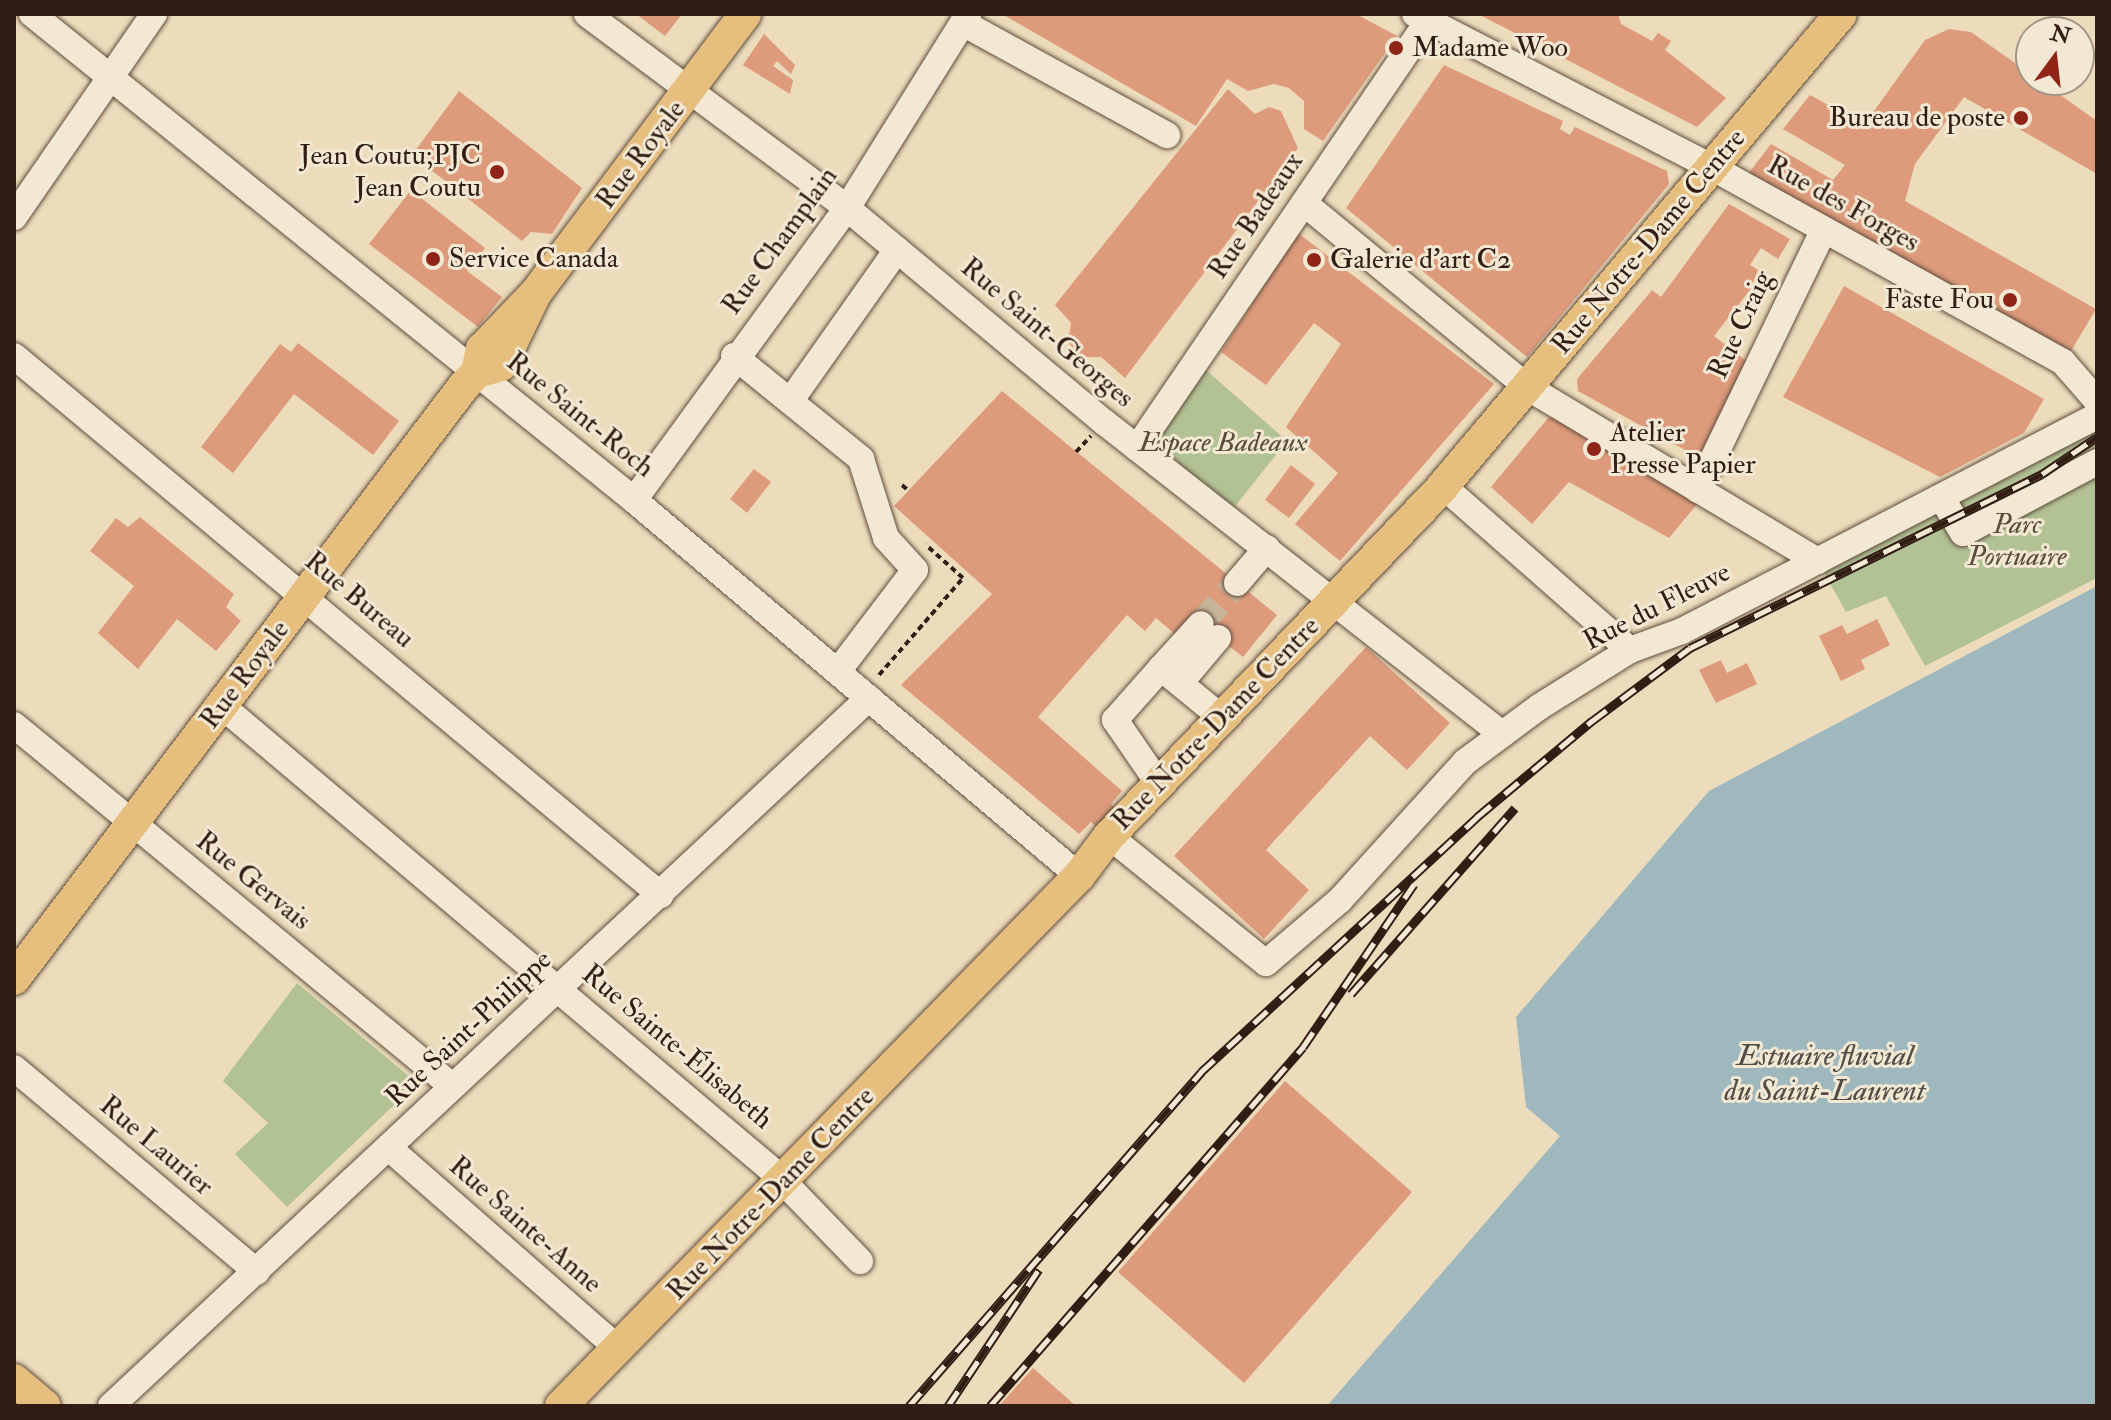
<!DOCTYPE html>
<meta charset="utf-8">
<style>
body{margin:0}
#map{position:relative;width:2111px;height:1420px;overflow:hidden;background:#ecdcbc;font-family:"IM FELL Double Pica",serif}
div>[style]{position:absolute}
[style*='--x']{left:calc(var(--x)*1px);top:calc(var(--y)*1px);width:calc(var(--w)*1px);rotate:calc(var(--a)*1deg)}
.green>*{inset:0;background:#b2c295}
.water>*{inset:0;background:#9fb8bd}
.building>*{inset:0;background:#dd9b7c}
.minor-tunnel>*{height:26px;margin-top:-13px;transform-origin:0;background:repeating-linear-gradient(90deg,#c7b69a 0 26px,transparent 0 39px)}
.path>*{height:4px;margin-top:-2px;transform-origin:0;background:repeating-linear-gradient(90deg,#311d13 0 6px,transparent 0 10px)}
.roads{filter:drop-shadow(0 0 2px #604d3d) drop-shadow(0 0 2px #604d3d)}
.minor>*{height:26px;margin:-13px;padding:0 13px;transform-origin:13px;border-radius:13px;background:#f3e8d3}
.major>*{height:32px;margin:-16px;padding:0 16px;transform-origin:16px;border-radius:16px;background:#e6be7e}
.rail>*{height:9px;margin-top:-4.5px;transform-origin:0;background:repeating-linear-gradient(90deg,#f3e8d3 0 18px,#311d13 0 36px);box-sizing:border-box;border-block:2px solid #311d13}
.dots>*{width:22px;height:22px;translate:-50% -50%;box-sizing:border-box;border:4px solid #f3e8d3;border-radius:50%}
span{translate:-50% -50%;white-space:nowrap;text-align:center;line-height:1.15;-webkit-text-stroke:6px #f3e8d3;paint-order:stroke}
.poi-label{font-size:28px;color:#311d13}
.left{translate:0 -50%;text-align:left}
.right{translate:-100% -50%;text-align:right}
.street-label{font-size:28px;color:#311d13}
.park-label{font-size:28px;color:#584f3a;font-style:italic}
.water-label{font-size:30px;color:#524c46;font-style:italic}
.frame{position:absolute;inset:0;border:16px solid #311d13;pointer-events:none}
.north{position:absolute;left:2015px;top:16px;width:80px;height:80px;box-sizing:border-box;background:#f3e8d3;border:2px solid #a59786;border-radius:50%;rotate:15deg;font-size:22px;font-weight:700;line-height:32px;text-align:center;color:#311d13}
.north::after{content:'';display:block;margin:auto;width:28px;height:36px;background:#8f2418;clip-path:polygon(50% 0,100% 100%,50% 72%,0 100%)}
</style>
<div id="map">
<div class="green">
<div style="clip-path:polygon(1206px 370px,1287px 441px,1232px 510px,1156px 443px)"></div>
<div style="clip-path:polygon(2097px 421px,2097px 578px,1925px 666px,1886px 596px,1846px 612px,1821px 567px)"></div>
<div style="clip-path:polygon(297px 983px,417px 1083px,287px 1207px,235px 1154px,268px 1123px,223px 1081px)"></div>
</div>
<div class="water">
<div style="clip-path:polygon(2097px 586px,2097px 1406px,1327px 1406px,1560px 1136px,1526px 1107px,1516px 1017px,1709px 791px)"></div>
</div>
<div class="building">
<div style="clip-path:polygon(636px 14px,682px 14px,665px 36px)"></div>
<div style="clip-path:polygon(1002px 14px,1356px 14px,1397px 36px,1323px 141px,1304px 129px,1304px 101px,1289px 88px,1274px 84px,1248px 91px,1227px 79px,1196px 126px)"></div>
<div style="clip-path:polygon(1478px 14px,1618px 14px,1621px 24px,1652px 41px,1658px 33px,1671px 41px,1665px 50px,1726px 98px,1697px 127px)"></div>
<div style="clip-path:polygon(1949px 29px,1971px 32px,2097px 121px,2097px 174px,1964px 97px,1915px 164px,1905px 201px,2096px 309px,2068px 356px,1748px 174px,1771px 144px,1833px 180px,1845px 165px,1783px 129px,1810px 95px,1864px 125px,1925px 40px)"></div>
<div style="clip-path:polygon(764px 34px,795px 65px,791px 74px,777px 61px,773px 66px,793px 80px,790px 94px,743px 65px)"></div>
<div style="clip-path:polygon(1444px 65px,1563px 121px,1560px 129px,1570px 135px,1575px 127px,1667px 171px,1669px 184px,1527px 357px,1346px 208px)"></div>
<div style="clip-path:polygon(1228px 89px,1255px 114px,1269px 107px,1281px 111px,1298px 148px,1125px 378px,1101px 357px,1080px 357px,1068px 342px,1071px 323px,1055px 305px)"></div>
<div style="clip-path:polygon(459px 91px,582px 188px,552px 234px,531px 232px,522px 241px,412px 155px)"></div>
<div style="clip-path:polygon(411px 190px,485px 248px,467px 271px,502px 297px,478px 327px,369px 244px)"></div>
<div style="clip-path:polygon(1729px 204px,1790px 239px,1778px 259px,1761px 248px,1750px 265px,1758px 270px,1750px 290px,1714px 336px,1753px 366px,1705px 461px,1578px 391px,1577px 379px,1652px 290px,1661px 297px)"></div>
<div style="clip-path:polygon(1298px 233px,1494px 384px,1340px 561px,1295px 524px,1338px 473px,1286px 427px,1341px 344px,1314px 323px,1266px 385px,1221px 352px)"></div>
<div style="clip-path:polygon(1844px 286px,2044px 399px,2024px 433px,1940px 477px,1783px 397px)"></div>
<div style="clip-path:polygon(298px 343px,399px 421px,373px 455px,294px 394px,233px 473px,201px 447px,280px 344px,291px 352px)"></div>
<div style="clip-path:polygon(1002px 391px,1277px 615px,1243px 657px,1191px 616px,1175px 634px,1156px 618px,1145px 631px,1127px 615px,1038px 717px,1122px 791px,1111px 804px,1119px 812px,1101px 831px,1091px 822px,1079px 834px,901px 685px,992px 594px,894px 506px)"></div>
<div style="clip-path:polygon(1558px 417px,1698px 503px,1669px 538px,1569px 482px,1532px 524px,1491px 487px,1548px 418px)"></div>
<div style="clip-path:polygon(1291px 465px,1315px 484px,1289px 518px,1265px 500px)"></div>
<div style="clip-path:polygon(754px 469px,771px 482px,747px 513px,730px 499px)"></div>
<div style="clip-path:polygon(140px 517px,234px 594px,226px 607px,241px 621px,216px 651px,177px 619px,138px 669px,98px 633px,134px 586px,90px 551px,116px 518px,128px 527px)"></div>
<div style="clip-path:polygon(1877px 619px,1890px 645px,1861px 660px,1865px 669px,1841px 681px,1819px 636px,1842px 625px,1847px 634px)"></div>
<div style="clip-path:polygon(1366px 647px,1450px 723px,1407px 770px,1370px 736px,1266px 850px,1309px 890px,1264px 939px,1174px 856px)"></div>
<div style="clip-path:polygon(1721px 660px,1727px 673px,1747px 663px,1757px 684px,1716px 703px,1699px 670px)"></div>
<div style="clip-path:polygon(1285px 1081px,1412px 1192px,1244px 1383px,1118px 1272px)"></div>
<div style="clip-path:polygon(1033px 1368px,1076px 1406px,999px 1406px)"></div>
</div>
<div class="minor-tunnel">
<div style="--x:1201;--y:624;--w:55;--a:-48.7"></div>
</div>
<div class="path">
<div style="--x:1076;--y:452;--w:22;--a:-47"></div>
<div style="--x:902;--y:485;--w:9;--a:41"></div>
<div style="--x:879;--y:675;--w:128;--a:-49.1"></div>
<div style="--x:963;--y:578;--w:50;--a:-138.3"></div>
</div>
<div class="roads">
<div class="minor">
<div style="--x:32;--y:14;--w:774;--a:38.91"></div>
<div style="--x:634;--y:500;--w:583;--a:40.2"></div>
<div style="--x:587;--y:14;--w:324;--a:36.7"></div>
<div style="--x:847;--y:208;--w:334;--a:39.8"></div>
<div style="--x:1104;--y:422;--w:506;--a:38.09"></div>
<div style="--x:1415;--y:14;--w:335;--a:27.3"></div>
<div style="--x:1713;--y:168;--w:400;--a:29"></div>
<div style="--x:2063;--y:362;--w:52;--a:48.9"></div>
<div style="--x:963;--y:23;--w:233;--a:28.8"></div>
<div style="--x:1304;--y:203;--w:289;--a:39.5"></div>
<div style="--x:1527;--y:387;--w:339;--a:30.9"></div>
<div style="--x:14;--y:217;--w:247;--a:-55.4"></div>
<div style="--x:14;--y:356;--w:842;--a:39.8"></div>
<div style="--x:734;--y:356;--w:164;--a:39"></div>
<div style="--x:861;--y:459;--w:83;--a:72.4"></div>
<div style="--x:886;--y:538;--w:43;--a:47.8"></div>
<div style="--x:915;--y:570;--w:127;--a:127.3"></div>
<div style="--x:791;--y:400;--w:184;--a:-54.8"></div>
<div style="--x:1137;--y:448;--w:517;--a:-55.73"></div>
<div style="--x:1443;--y:486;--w:249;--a:41.3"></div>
<div style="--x:1698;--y:490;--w:288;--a:-64.2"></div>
<div style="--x:1941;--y:497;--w:42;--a:58.6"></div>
<div style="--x:1963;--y:533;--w:152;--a:-27.9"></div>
<div style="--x:634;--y:500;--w:361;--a:-53.9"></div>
<div style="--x:847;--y:208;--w:229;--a:-58"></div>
<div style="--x:1237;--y:583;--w:46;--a:-49.4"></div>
<div style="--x:1161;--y:668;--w:59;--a:-47.7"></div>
<div style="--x:1180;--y:683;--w:59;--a:-49.8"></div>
<div style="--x:222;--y:706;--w:722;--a:40.17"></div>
<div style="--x:774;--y:1172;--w:124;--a:46"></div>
<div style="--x:14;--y:725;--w:568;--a:39.5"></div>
<div style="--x:1159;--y:784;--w:78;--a:-124.5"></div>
<div style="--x:1115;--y:720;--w:69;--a:-48.5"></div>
<div style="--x:1161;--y:668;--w:79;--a:39.3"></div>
<div style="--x:1109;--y:836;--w:202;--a:39"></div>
<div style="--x:1266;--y:963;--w:97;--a:-40.4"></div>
<div style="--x:1340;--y:900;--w:186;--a:-47.8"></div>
<div style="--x:1465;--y:762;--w:92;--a:-36.6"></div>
<div style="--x:1539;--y:707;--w:107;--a:-32.1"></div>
<div style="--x:1630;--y:650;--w:55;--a:-20.1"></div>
<div style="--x:1682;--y:631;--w:467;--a:-27.4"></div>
<div style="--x:14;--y:1068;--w:317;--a:40"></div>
<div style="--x:389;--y:1148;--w:305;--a:41.2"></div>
<div style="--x:111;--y:1406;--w:1037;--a:-43.05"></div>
</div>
<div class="major">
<div style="--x:477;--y:372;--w:24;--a:-78"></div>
<div style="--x:482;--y:349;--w:76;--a:-46.1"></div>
<div style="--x:535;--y:294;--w:350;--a:-53.1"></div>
<div style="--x:14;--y:979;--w:743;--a:-52.82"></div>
<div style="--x:463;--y:387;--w:21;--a:-47"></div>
<div style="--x:477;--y:372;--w:25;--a:-16"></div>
<div style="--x:501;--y:365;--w:79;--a:-64.4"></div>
<div style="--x:14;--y:1380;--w:40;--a:40"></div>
<div style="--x:561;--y:1406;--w:741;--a:-45.66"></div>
<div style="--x:1079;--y:876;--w:50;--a:-53.1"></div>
<div style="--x:1109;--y:836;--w:484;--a:-46.3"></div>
<div style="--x:1443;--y:486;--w:617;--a:-49.86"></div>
</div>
</div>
<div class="rail">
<div style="--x:1351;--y:994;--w:248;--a:-48.6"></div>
<div style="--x:909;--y:1406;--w:444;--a:-48.8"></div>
<div style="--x:1201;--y:1072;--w:376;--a:-42.7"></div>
<div style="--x:1477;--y:817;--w:150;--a:-39.9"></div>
<div style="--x:1592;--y:721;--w:122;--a:-36.7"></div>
<div style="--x:1690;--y:648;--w:393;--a:-26.3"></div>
<div style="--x:2042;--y:474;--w:66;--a:-33.9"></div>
<div style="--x:948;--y:1406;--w:164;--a:-56.4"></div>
<div style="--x:990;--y:1406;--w:476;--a:-48.9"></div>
<div style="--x:1303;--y:1047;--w:197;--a:-55.7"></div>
</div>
<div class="dots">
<div style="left:1396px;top:48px;background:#8f2418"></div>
<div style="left:2021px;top:118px;background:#8f2418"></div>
<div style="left:497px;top:172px;background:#8f2418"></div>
<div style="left:433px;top:259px;background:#8f2418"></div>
<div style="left:1314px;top:260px;background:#8f2418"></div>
<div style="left:2010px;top:300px;background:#8f2418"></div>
<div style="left:1594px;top:449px;background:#8f2418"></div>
</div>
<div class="poi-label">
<span class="left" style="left:1412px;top:48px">Madame Woo</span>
<span class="right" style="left:2005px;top:118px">Bureau de poste</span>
<span class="right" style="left:481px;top:172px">Jean Coutu;PJC<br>Jean Coutu</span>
<span class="left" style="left:449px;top:259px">Service Canada</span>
<span class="left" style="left:1330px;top:260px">Galerie d'art C2</span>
<span class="right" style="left:1994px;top:300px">Faste Fou</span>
<span class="left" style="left:1610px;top:449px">Atelier<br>Presse Papier</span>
</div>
<div class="street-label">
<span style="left:641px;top:155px;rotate:-53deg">Rue Royale</span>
<span style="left:1843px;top:204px;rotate:29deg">Rue des Forges</span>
<span style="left:1256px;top:216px;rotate:-56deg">Rue Badeaux</span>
<span style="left:780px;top:241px;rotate:-54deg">Rue Champlain</span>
<span style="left:1649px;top:242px;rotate:-50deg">Rue Notre-Dame Centre</span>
<span style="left:1741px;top:325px;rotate:-65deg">Rue Craig</span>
<span style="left:1047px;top:333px;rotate:40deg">Rue Saint-Georges</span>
<span style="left:580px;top:415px;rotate:39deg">Rue Saint-Roch</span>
<span style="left:359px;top:600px;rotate:40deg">Rue Bureau</span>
<span style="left:1657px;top:607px;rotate:-27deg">Rue du Fleuve</span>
<span style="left:245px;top:675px;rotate:-53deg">Rue Royale</span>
<span style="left:1216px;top:724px;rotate:-46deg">Rue Notre-Dame Centre</span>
<span style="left:253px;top:881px;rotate:39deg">Rue Gervais</span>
<span style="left:469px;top:1029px;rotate:-43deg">Rue Saint-Philippe</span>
<span style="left:677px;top:1047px;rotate:40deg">Rue Sainte-Élisabeth</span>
<span style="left:156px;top:1146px;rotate:40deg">Rue Laurier</span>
<span style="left:771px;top:1194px;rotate:-46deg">Rue Notre-Dame Centre</span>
<span style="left:525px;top:1225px;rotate:41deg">Rue Sainte-Anne</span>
</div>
<div class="park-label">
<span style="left:1223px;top:443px">Espace Badeaux</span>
<span style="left:2017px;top:541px">Parc<br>Portuaire</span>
</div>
<div class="water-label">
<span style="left:1825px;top:1073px">Estuaire fluvial<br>du Saint-Laurent</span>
</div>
<div class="frame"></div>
<div class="north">N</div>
</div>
